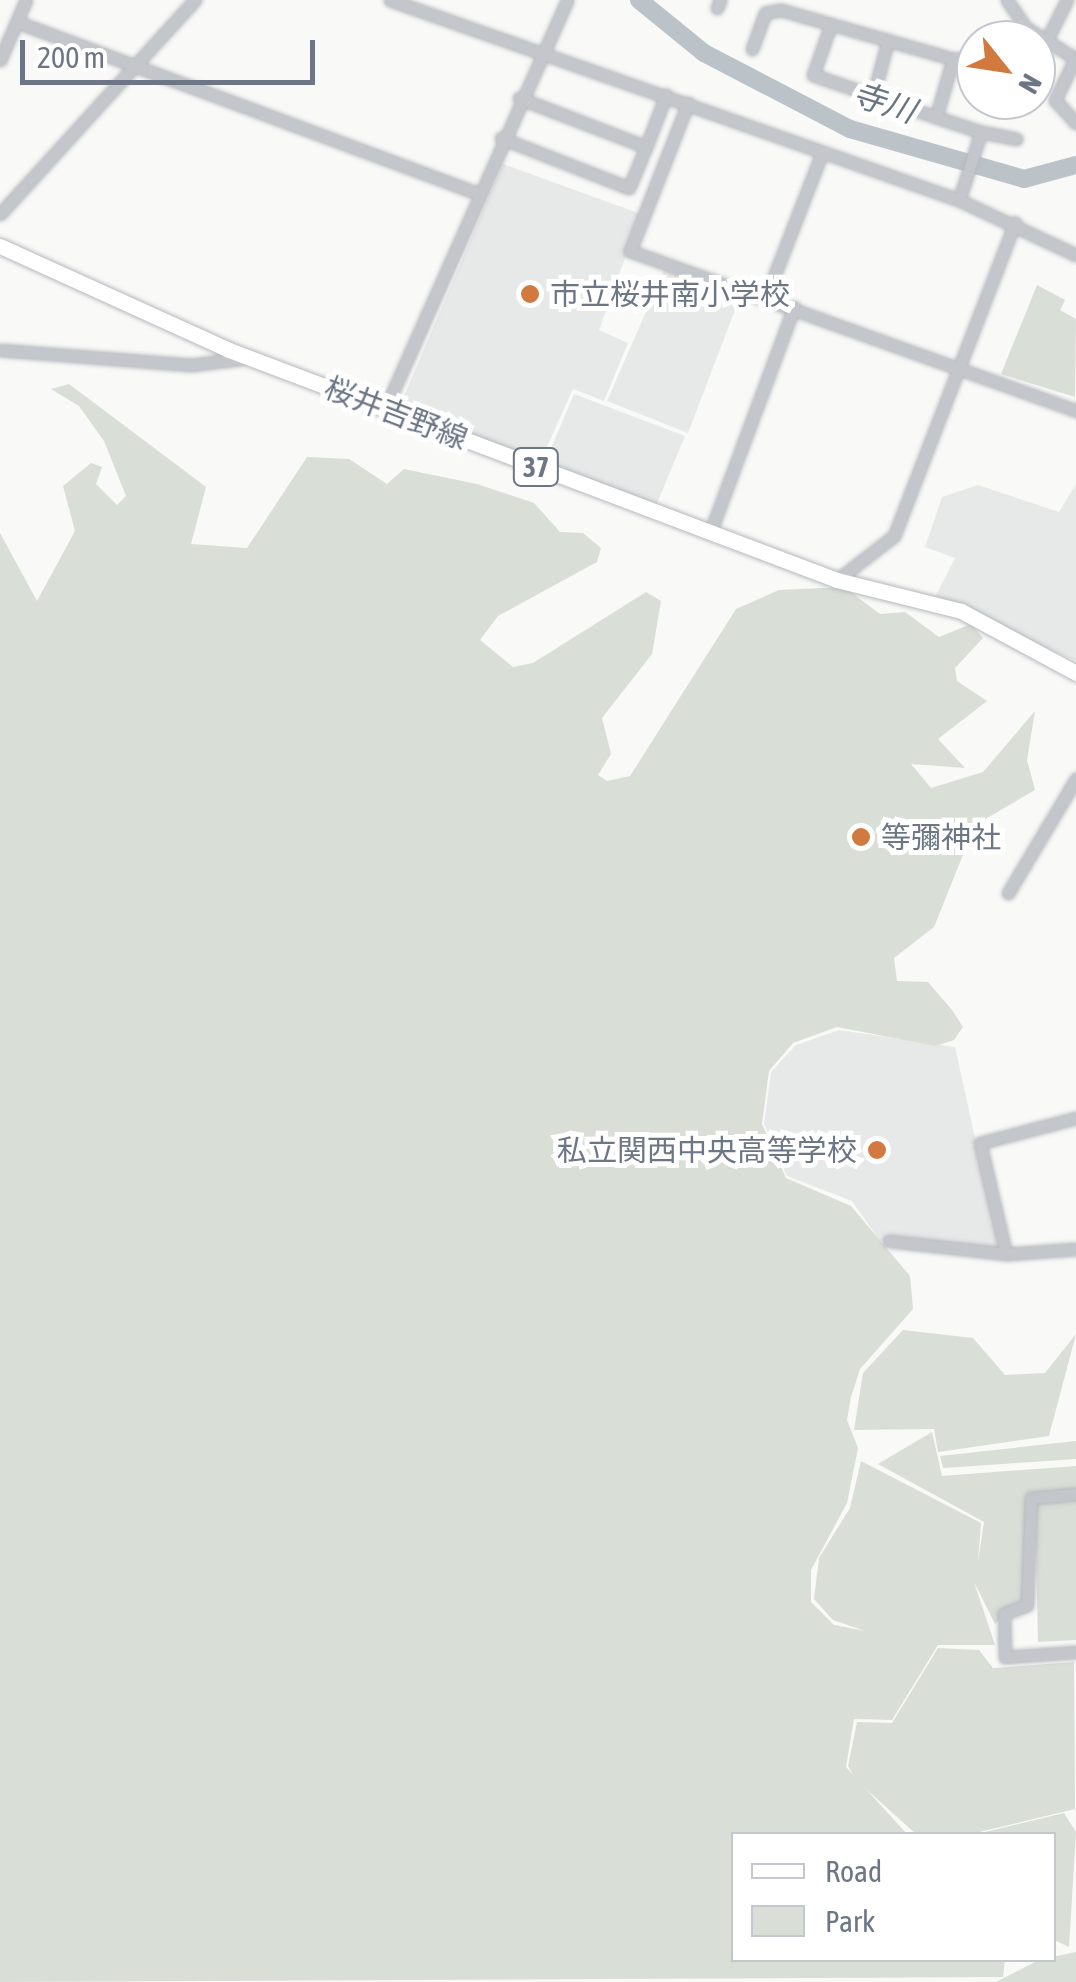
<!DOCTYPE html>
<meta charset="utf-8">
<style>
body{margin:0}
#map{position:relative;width:1076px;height:1982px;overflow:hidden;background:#f9f9f8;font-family:"Asap Condensed","Noto Sans JP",sans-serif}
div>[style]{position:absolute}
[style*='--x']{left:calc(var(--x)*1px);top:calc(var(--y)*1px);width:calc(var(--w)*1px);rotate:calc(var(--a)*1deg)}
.built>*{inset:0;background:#e7e8e8}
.green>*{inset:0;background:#d9ded7}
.river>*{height:18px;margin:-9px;padding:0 9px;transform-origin:9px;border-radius:9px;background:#bbc3c9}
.roads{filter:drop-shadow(0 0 2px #b5b8bc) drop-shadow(0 0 2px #b5b8bc)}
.minor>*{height:11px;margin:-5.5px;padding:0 5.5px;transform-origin:5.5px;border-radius:5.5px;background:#c3c6ca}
.major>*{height:15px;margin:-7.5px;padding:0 7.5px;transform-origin:7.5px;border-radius:7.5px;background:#fff}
.dots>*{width:28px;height:28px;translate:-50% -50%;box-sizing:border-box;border:5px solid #fff;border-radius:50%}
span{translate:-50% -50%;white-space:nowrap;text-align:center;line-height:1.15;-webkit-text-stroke:10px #fff;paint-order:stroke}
.shield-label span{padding:2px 8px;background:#fff;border:2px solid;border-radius:8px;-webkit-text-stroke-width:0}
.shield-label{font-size:28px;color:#6c7685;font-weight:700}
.poi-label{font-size:30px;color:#6c7685}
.left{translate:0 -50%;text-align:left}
.right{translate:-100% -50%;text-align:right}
.street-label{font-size:30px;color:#6c7685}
.water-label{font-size:32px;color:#677680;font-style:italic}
.legend{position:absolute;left:731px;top:1832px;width:325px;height:130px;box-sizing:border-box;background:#fff;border:2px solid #c4c8ce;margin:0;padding:12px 18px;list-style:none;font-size:30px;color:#6c7685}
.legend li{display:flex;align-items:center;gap:20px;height:50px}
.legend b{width:50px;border:2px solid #c4c8ce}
.north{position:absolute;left:956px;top:20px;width:100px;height:100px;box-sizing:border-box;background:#fff;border:2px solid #c4c8ce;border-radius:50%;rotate:120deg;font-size:28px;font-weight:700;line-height:40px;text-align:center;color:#6c7685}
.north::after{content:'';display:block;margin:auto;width:35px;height:45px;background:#d2793f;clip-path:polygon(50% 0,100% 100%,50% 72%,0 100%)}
.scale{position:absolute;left:20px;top:40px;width:295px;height:45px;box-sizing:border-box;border:5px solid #6c7685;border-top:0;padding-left:12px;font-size:30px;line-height:35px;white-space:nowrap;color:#6c7685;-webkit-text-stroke:8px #fff;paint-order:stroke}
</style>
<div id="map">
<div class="built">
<div style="clip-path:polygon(503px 164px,641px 214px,599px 330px,628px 343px,604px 401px,573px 389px,540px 462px,399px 408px)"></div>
<div style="clip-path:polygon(666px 266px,740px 297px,688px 433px,607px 401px)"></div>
<div style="clip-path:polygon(574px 394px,685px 436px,655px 508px,544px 465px)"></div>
<div style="clip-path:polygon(1076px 484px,1076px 661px,935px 597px,955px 558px,925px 547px,942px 497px,978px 485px,1059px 512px)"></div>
<div style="clip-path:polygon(839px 1030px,955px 1047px,1000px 1251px,880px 1241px,852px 1201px,787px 1176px,764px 1124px,771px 1072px,796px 1045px)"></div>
</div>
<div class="green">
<div style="clip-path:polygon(1037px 285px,1065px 300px,1060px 310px,1076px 319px,1075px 397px,1001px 374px)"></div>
<div style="clip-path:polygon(69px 384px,206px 487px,191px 544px,247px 548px,307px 457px,349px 459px,387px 484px,404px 469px,477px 484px,534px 503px,560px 532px,583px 533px,601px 548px,597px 562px,498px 616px,480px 640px,513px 667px,533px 663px,646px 592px,661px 601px,652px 654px,602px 718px,611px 754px,598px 775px,607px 781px,630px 776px,736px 609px,779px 590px,844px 587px,880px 614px,905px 612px,939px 637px,971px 624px,983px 638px,955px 668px,957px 681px,987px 701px,938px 739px,965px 768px,911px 764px,931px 788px,983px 772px,1035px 711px,1027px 760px,1035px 790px,975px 825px,934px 927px,894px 958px,897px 981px,928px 982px,952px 1010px,963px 1027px,954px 1040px,936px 1046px,837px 1027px,793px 1043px,769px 1071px,762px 1124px,786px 1178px,851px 1206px,910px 1276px,913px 1309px,860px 1369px,851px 1397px,847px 1420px,858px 1448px,847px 1503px,811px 1570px,811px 1602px,834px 1625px,865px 1631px,833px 1620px,814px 1599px,819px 1558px,850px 1508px,861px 1461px,981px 1523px,978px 1562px,984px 1522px,878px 1464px,932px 1432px,942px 1476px,1076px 1466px,1076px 1640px,1038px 1642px,1035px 1504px,1026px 1597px,995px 1624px,974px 1582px,995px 1645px,938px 1645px,892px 1720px,854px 1719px,846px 1767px,907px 1834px,734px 1834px,734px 1960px,1005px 1960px,1003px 1977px,0 1982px,0 533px,37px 601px,75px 531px,63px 486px,91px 463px,102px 467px,96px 484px,117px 505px,126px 496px,104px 441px,79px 406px,51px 389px)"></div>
<div style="clip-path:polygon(903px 1330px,973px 1338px,1005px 1375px,1045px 1373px,1076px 1334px,1049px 1436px,938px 1452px,934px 1429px,854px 1430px,863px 1373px)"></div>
<div style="clip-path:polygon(1076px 1441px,1076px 1459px,943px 1468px,940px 1456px)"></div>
<div style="clip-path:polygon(938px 1648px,979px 1650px,993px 1668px,1074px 1662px,1075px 1809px,971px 1834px,916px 1834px,856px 1780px,848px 1766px,857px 1722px,892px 1723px)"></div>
<div style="clip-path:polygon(1064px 1813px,1076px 1832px,1069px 1947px,1054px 1940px,1054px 1834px,977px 1834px)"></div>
<div style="clip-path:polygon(1076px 1952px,1076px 1982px,996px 1982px,1039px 1960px)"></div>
</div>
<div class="river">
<div style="--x:639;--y:0;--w:84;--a:39.2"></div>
<div style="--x:704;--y:53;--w:165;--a:27.5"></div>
<div style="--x:850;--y:129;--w:181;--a:16"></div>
<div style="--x:1024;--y:179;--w:54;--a:-15.1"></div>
</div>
<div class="roads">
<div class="minor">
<div style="--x:390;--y:0;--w:603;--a:19.37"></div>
<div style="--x:959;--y:200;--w:129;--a:25.2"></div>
<div style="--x:1007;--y:0;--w:34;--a:56"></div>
<div style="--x:1026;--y:28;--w:59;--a:31.8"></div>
<div style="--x:717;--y:8;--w:9;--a:-69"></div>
<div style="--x:17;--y:22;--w:490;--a:20.4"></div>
<div style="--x:831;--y:24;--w:54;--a:109.4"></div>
<div style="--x:813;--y:75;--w:130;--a:18.9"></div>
<div style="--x:752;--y:49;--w:38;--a:-70"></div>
<div style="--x:765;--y:13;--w:16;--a:-11"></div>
<div style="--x:781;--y:10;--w:179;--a:15.9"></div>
<div style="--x:1075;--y:59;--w:46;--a:116"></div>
<div style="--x:1055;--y:100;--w:31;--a:48"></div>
<div style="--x:0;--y:60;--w:65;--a:-66.6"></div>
<div style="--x:1036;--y:61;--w:68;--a:-63.1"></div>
<div style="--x:519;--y:98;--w:136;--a:21.1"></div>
<div style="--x:646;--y:147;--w:56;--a:-69"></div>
<div style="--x:872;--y:100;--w:62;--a:-75.1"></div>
<div style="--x:688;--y:103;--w:159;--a:111.4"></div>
<div style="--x:630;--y:251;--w:474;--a:19.7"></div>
<div style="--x:981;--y:132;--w:36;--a:11"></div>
<div style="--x:501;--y:138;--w:137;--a:21.3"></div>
<div style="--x:629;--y:188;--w:44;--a:-67.5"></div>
<div style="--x:959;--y:200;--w:71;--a:-72.1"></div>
<div style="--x:981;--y:132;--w:47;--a:-161.6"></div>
<div style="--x:936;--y:117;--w:60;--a:-73.7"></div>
<div style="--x:953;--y:59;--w:23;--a:-2"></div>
<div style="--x:0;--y:214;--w:290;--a:-47.7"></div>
<div style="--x:766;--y:297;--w:152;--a:-68.8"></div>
<div style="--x:0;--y:350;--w:192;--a:4.5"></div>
<div style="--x:191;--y:365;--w:56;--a:-7.1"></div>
<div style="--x:386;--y:407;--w:445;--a:-66"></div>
<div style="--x:710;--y:533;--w:241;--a:-69.6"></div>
<div style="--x:837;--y:580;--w:72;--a:-37.7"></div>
<div style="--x:894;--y:536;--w:336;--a:-68.9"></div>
<div style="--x:1008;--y:893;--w:133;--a:-59.2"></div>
<div style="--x:1076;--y:1118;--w:99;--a:165.4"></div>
<div style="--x:980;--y:1143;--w:114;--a:76.8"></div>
<div style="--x:1006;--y:1254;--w:70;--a:-4.1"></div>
<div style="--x:889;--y:1241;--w:118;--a:6.3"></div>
<div style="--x:1076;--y:1494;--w:45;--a:174.9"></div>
<div style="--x:1031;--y:1498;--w:107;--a:92.1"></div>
<div style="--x:1027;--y:1605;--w:25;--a:159"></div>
<div style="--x:1004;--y:1614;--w:43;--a:88.7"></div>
<div style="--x:1005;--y:1657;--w:71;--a:-4"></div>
</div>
<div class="major">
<div style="--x:0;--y:246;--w:252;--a:24.4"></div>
<div style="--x:229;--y:350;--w:650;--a:20.72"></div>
<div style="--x:837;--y:580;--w:128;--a:14"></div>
<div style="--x:961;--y:611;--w:131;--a:28.3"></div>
</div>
</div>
<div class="dots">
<div style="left:530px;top:294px;background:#d2793f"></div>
<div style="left:861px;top:837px;background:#d2793f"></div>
<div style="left:877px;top:1150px;background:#d2793f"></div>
</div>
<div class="shield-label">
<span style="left:536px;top:467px">37</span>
</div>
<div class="poi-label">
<span class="left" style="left:550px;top:294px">市立桜井南小学校</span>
<span class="left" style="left:881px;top:837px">等彌神社</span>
<span class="right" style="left:857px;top:1150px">私立関西中央高等学校</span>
</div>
<div class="street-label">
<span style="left:396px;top:413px;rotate:21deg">桜井吉野線</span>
</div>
<div class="water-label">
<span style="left:884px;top:103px;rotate:18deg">寺川</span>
</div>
<ul class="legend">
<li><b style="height:12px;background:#fff"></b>Road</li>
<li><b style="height:28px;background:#d9ded7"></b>Park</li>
</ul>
<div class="north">N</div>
<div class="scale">200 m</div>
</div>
